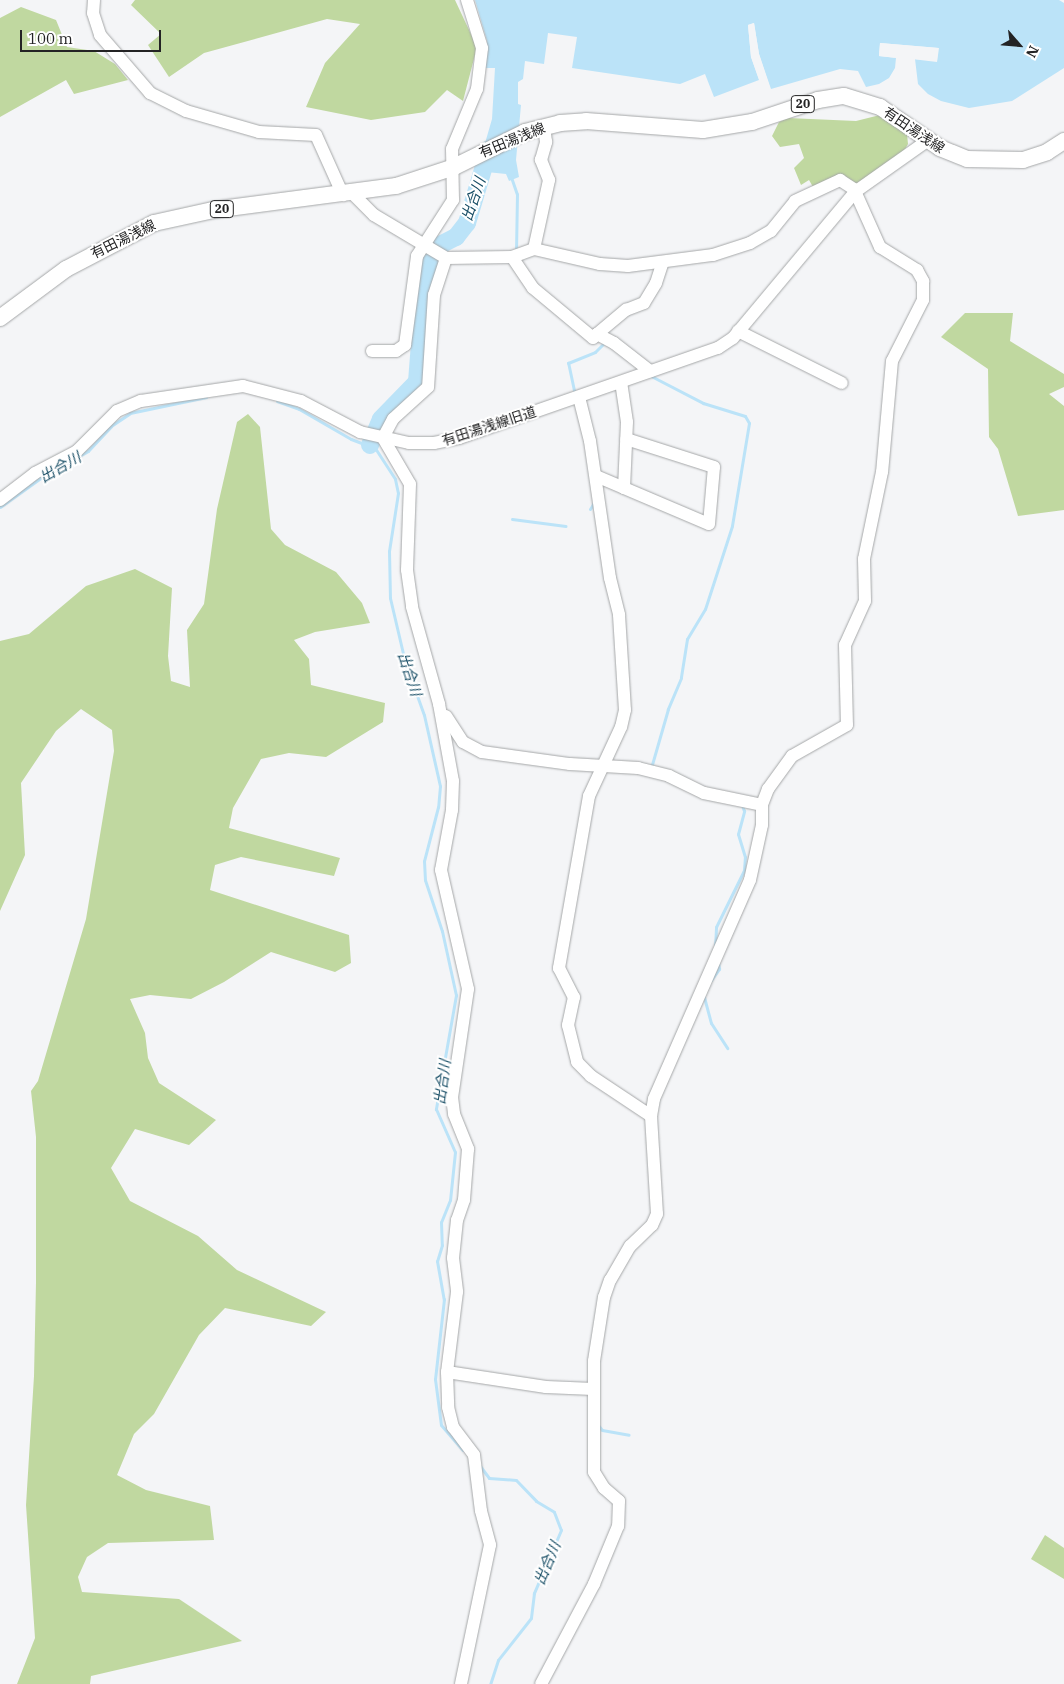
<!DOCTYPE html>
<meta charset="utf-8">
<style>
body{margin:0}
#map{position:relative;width:1064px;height:1684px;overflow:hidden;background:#f4f5f7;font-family:"IBM Plex Serif","Noto Sans JP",serif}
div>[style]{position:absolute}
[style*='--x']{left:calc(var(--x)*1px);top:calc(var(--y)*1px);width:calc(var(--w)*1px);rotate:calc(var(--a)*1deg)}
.green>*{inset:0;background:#c0d8a0}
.water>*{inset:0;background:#bbe3f8}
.pier>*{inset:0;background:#f4f5f7}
.stream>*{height:3px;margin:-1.5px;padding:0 1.5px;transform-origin:1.5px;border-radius:1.5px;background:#bbe3f8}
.river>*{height:18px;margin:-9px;padding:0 9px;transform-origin:9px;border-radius:9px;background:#bbe3f8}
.roads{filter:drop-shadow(0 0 1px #a5a7a8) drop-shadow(0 0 1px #a5a7a8)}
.minor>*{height:12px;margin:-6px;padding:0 6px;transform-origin:6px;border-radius:6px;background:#fff}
.major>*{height:16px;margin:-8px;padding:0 8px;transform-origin:8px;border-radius:8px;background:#fff}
span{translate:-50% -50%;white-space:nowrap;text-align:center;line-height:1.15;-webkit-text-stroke:4px #fff;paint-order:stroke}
.shield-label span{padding:1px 4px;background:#fff;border:1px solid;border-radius:4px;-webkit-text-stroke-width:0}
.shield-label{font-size:12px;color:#232324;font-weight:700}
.street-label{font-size:14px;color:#232324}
.water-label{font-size:15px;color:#174d65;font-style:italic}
.north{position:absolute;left:994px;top:20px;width:50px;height:50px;-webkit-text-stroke:4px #fff;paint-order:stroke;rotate:117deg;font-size:14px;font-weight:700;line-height:20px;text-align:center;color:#232324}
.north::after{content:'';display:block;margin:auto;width:18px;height:22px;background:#232324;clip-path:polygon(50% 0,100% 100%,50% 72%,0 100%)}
.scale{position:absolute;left:20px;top:30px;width:141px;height:22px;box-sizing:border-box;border:2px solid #232324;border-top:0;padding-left:6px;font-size:15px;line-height:18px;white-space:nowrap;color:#232324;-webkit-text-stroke:4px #fff;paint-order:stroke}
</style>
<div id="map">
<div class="green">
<div style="clip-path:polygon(135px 0,455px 0,477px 47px,463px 101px,447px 90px,425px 112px,371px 120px,306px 107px,325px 63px,360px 24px,327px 19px,204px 53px,169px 77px,148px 45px,161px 34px,131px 5px)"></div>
<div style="clip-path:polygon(21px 7px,56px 20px,67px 47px,94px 51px,115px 64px,128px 80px,74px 94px,66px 80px,0 117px,0 18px)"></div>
<div style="clip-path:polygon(880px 115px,907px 134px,908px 144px,904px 151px,858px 185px,844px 176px,813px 187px,809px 180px,801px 185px,794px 168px,804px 158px,799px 144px,780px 147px,772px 136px,779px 122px,788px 118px,856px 121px)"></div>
<div style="clip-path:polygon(965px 313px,1013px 313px,1010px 341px,1064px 374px,1064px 387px,1049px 394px,1064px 406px,1064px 510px,1018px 516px,998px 449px,989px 437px,988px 369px,941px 337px)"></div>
<div style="clip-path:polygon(248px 414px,260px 427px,271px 529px,285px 545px,336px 572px,362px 603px,370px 623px,315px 632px,294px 640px,309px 659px,311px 685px,385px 703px,383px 722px,326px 757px,289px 753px,261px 759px,233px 808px,229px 828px,340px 858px,334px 876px,241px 857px,215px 865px,210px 890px,349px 935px,351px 963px,335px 972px,271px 952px,224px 982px,191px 999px,150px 995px,130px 999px,145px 1033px,148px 1058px,159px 1083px,216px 1120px,189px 1145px,135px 1129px,111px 1168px,130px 1201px,198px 1236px,237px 1270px,326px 1312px,311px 1326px,225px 1308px,199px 1335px,154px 1414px,134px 1434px,117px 1475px,146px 1490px,210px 1506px,214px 1540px,108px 1543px,87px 1557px,78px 1577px,82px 1592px,179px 1599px,242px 1641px,91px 1676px,90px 1684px,17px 1684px,35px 1638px,26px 1505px,34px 1376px,36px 1282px,36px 1137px,31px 1091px,38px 1081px,86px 919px,114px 751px,112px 730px,81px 709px,56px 731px,21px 783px,25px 855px,0 911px,0 641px,29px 634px,86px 586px,135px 569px,172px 588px,168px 656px,171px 681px,190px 687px,187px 630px,204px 604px,217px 509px,237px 422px)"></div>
<div style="clip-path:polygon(1045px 1535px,1064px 1548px,1064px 1579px,1031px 1559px)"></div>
</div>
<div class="water">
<div style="clip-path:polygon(475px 0,1059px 0,1064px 3px,1064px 68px,1012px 101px,969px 108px,941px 101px,928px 94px,918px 84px,915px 59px,937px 61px,938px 48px,880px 43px,879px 56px,896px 58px,895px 68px,889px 78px,879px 84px,866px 87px,858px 71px,840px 69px,771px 89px,759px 54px,754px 23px,748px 25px,751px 57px,759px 80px,714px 97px,705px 74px,680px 84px,572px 68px,577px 37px,548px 33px,544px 64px,525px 61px,523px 79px,518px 82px,518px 104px,521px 105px,516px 160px,519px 177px,509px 181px,506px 174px,477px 171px,492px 119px,495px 68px,485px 68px,487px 41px)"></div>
</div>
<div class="pier">
<div style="clip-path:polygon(754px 23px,759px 54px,771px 91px,756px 55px,752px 26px,753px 56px,760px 82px,751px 57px,748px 25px)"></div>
<div style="clip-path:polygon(880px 43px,939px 48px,937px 62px,912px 59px,935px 59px,936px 50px,882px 46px,882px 54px,898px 58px,879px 56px)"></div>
</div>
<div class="stream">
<div style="--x:511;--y:177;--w:18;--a:71"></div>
<div style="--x:517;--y:194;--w:58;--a:91"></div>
<div style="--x:651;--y:376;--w:59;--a:27.4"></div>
<div style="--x:703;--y:403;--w:44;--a:17.2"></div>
<div style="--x:745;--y:416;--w:8;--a:60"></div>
<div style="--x:749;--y:423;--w:104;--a:99.4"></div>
<div style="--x:732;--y:526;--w:87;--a:108"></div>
<div style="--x:705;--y:609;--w:35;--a:121"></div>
<div style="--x:687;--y:639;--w:39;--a:99"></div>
<div style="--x:681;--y:678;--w:34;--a:113"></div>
<div style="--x:668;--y:709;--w:61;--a:106.1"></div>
<div style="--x:575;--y:395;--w:33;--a:-102"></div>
<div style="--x:568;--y:363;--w:29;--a:-22"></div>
<div style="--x:595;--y:352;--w:11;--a:-45"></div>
<div style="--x:277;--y:401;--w:23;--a:20"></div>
<div style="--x:299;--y:409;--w:60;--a:30"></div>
<div style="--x:351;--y:439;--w:26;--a:21"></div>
<div style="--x:375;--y:448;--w:37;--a:57"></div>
<div style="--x:395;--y:479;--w:14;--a:78"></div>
<div style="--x:398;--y:493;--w:59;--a:98.8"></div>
<div style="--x:389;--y:551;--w:47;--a:88.8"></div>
<div style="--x:390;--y:598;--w:66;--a:76.8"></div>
<div style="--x:405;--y:662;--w:56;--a:70.3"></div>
<div style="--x:424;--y:715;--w:73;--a:77.3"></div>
<div style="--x:440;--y:786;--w:21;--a:95"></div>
<div style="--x:438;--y:807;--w:56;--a:104.5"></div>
<div style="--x:424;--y:861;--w:19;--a:87"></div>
<div style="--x:425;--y:880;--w:54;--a:71.6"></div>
<div style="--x:442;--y:931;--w:66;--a:77.7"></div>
<div style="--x:456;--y:995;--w:116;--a:100"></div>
<div style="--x:436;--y:1109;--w:47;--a:66.2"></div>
<div style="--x:455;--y:1152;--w:48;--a:95.9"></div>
<div style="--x:450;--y:1200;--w:24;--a:112"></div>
<div style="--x:441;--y:1222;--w:23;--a:88"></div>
<div style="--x:442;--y:1245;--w:17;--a:107"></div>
<div style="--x:437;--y:1261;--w:39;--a:80"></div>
<div style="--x:444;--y:1299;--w:81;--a:96.4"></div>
<div style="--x:435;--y:1379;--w:46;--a:82.6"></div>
<div style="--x:441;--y:1425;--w:33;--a:49"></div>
<div style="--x:0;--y:507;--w:52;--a:-35.5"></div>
<div style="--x:42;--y:477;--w:53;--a:-29.5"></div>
<div style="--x:88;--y:451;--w:34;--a:-47"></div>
<div style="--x:111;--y:426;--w:23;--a:-34"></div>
<div style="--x:130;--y:413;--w:78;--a:-11.9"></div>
<div style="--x:590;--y:509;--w:9;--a:-58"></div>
<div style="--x:512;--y:519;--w:54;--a:7.4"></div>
<div style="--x:715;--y:947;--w:20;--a:-87"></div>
<div style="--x:716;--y:927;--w:64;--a:-63.8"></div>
<div style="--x:744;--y:870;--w:13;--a:-86"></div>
<div style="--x:745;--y:857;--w:24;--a:-107"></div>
<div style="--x:738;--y:834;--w:24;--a:-75"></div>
<div style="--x:744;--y:811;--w:6;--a:-108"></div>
<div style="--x:711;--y:980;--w:14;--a:-54"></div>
<div style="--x:719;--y:969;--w:7;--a:-98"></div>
<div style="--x:704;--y:997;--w:27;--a:75"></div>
<div style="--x:711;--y:1023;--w:30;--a:57"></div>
<div style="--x:598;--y:1425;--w:6;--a:51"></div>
<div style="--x:602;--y:1430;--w:27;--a:10"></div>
<div style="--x:480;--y:1466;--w:15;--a:53"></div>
<div style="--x:489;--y:1478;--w:27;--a:4"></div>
<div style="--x:516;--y:1480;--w:29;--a:46"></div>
<div style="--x:536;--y:1501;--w:21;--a:31"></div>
<div style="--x:554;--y:1512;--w:19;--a:69"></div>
<div style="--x:561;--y:1530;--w:69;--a:113.2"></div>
<div style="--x:534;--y:1593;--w:25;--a:97"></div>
<div style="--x:531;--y:1618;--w:53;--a:128.2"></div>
<div style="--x:498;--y:1660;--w:25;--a:108"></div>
</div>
<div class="river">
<div style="--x:370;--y:445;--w:28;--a:-67"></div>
<div style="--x:381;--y:419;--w:52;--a:-45.8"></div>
<div style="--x:417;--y:382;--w:104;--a:-85.6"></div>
<div style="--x:425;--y:278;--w:26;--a:-69"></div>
<div style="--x:434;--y:254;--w:13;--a:-51"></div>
<div style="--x:442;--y:244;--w:16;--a:-27"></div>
<div style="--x:456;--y:237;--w:18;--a:-52"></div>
<div style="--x:467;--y:223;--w:77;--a:-73.4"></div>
</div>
<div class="roads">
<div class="minor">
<div style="--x:94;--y:0;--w:13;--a:94"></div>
<div style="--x:93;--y:13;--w:23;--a:72"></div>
<div style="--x:100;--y:35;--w:77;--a:49.2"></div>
<div style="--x:150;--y:93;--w:40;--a:26.6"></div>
<div style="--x:186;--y:111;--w:76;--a:16"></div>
<div style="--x:259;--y:132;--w:57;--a:3"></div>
<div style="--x:316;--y:135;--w:66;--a:65.8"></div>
<div style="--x:352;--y:193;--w:31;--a:45"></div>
<div style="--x:374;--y:215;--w:84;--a:30.8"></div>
<div style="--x:446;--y:258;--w:66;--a:-0.9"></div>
<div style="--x:512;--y:257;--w:23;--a:-20"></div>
<div style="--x:534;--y:249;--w:68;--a:12.8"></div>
<div style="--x:600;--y:264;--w:28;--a:4"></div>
<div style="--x:628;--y:266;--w:86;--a:-7.4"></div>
<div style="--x:713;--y:255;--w:39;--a:-18"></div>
<div style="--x:750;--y:243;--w:24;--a:-30"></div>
<div style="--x:771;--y:231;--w:38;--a:-51"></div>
<div style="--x:795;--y:201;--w:50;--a:-25"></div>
<div style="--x:840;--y:180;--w:17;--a:33"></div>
<div style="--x:854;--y:189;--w:64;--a:65.9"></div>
<div style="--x:880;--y:247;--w:44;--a:31.9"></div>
<div style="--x:917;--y:270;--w:13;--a:61"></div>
<div style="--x:923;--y:281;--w:19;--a:90"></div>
<div style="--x:923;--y:300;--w:68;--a:116.9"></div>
<div style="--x:892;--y:361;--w:111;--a:95.1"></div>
<div style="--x:882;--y:472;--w:89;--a:101.7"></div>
<div style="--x:864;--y:559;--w:42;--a:88.6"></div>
<div style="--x:865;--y:601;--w:48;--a:114.4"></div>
<div style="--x:845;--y:645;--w:80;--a:88.6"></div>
<div style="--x:847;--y:725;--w:63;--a:150.6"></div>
<div style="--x:792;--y:756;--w:41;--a:126"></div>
<div style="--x:768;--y:789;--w:17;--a:111"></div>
<div style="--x:762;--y:805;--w:20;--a:90"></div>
<div style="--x:762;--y:825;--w:56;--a:102.3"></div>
<div style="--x:750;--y:880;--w:239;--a:113.7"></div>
<div style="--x:654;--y:1099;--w:17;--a:100"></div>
<div style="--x:651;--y:1116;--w:98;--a:86.5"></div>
<div style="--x:657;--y:1214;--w:12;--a:114"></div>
<div style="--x:652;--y:1225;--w:30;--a:136"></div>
<div style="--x:630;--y:1246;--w:39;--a:120"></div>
<div style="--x:610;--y:1280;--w:18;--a:109"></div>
<div style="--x:604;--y:1297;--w:65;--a:98.9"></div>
<div style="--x:594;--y:1361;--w:111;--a:90"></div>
<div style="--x:594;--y:1472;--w:19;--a:58"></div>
<div style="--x:604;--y:1488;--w:20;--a:41"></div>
<div style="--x:619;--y:1501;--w:25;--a:92"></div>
<div style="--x:618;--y:1526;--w:63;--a:112.5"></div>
<div style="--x:594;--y:1584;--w:113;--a:117.9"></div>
<div style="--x:534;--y:249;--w:71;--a:-77.7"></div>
<div style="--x:549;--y:180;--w:22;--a:-112"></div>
<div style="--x:541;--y:160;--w:19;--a:-74"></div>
<div style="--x:546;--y:142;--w:16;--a:-97"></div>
<div style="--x:512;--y:257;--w:37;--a:56"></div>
<div style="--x:533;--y:288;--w:78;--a:39.8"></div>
<div style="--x:593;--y:338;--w:6;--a:-45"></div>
<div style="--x:597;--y:334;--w:19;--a:28"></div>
<div style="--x:614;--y:343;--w:46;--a:37.9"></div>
<div style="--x:446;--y:258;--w:39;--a:108"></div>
<div style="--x:434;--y:295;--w:92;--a:93.7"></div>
<div style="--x:428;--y:387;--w:47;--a:137.6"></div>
<div style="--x:393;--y:419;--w:21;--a:118"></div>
<div style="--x:383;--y:438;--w:53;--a:59.6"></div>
<div style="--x:410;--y:484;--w:86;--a:92"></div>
<div style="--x:407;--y:570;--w:37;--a:82"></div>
<div style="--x:412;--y:607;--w:101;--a:74.4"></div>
<div style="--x:439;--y:704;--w:78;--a:79.7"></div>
<div style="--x:453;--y:781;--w:29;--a:92"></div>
<div style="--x:452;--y:810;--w:61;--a:100.4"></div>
<div style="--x:441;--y:870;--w:122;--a:77.2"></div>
<div style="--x:468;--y:989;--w:109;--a:98.4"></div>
<div style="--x:452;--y:1097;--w:17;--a:83"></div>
<div style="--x:454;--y:1114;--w:38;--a:68"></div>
<div style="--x:468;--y:1149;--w:51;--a:94.5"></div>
<div style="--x:464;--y:1200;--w:21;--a:109"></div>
<div style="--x:457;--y:1220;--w:38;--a:96"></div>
<div style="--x:453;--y:1258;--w:34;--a:83"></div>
<div style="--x:457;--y:1292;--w:81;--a:97.1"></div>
<div style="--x:447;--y:1372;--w:35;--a:88"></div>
<div style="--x:448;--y:1407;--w:21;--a:76"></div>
<div style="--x:453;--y:1427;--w:35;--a:53"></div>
<div style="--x:474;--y:1455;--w:56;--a:82.9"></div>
<div style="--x:481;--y:1511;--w:35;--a:75"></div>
<div style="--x:490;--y:1545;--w:142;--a:101.8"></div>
<div style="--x:738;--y:331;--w:116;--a:26.6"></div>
<div style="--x:597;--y:334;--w:38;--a:-40"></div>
<div style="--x:626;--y:310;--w:19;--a:-21"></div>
<div style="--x:644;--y:303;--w:23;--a:-59"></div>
<div style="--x:656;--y:283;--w:20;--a:-72"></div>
<div style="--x:372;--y:351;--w:24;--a:0"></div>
<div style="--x:396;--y:351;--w:11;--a:-34"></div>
<div style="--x:405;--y:345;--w:90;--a:-82.3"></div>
<div style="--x:417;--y:256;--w:67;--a:-57.3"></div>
<div style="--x:453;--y:200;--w:51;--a:-91.1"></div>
<div style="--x:452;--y:149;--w:65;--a:-67.4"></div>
<div style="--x:477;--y:89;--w:41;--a:-83"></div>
<div style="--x:482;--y:48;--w:50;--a:-107.4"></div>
<div style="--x:579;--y:397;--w:45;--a:76"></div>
<div style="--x:590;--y:441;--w:138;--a:81.7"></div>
<div style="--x:610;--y:578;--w:38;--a:76"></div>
<div style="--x:619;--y:615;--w:95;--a:86.4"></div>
<div style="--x:625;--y:710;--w:17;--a:103"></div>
<div style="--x:621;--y:727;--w:76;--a:114.9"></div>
<div style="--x:589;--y:796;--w:175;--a:99.9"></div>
<div style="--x:559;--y:968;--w:33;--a:63"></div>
<div style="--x:574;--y:997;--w:29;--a:102"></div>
<div style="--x:568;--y:1025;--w:38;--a:76"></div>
<div style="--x:577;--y:1062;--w:20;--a:45"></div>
<div style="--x:591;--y:1076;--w:72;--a:33.7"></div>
<div style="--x:596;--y:476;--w:30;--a:23"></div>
<div style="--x:624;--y:488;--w:66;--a:-87.4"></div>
<div style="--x:627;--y:422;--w:40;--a:-98.5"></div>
<div style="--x:624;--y:488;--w:92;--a:23"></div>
<div style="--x:709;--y:524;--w:57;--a:-85"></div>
<div style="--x:714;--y:467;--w:92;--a:-162.3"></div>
<div style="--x:0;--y:500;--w:44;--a:-37.6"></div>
<div style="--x:35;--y:473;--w:47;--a:-27.6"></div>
<div style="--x:77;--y:451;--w:57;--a:-45"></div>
<div style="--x:117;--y:411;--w:26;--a:-23"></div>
<div style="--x:141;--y:401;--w:103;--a:-8.4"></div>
<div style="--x:243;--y:386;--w:60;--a:14.5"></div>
<div style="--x:301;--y:401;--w:67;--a:27.7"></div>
<div style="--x:360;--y:432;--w:50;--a:12.7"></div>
<div style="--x:409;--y:443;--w:25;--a:0"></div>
<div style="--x:434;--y:443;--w:25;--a:-11"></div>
<div style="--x:459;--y:438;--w:274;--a:-19.2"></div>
<div style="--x:718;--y:348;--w:18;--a:-34"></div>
<div style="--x:733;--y:338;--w:190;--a:-50.1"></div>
<div style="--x:855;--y:192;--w:88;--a:-35.3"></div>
<div style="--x:446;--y:716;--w:31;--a:57"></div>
<div style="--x:463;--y:742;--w:21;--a:28"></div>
<div style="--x:482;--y:752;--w:89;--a:7.8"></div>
<div style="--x:570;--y:764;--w:68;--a:3.4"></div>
<div style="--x:638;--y:768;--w:32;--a:14"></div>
<div style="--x:669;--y:776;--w:39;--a:26"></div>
<div style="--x:704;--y:793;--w:59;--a:11.7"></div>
<div style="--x:447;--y:1372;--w:100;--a:8.6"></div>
<div style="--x:546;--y:1387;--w:47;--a:2.4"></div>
</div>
<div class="major">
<div style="--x:0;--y:318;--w:82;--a:-36.6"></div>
<div style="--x:66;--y:269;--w:99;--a:-27.6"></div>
<div style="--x:154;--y:223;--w:60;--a:-12.4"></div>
<div style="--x:213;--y:210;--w:185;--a:-7.5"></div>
<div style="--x:396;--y:186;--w:61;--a:-18.1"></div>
<div style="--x:454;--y:167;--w:79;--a:-26.2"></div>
<div style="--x:525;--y:132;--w:36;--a:-14"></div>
<div style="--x:560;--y:123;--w:26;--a:-4"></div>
<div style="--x:586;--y:121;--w:117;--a:4.4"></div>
<div style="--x:703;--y:130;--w:50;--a:-9.3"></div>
<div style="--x:752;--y:122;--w:70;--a:-18.4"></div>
<div style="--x:818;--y:100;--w:26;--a:-9"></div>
<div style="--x:844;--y:96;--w:38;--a:17"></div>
<div style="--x:880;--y:107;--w:73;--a:34.3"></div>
<div style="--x:940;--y:148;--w:29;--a:22"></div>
<div style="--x:967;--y:159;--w:56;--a:1"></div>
<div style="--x:1023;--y:160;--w:25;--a:-18"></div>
<div style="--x:1047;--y:152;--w:20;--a:-33"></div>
</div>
</div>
<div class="shield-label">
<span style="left:803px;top:104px">20</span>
<span style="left:222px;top:209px">20</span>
</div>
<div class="street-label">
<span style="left:914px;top:130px;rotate:34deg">有田湯浅線</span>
<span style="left:512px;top:140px;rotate:-22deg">有田湯浅線</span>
<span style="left:123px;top:239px;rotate:-26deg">有田湯浅線</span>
<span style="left:489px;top:426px;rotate:-18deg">有田湯浅線旧道</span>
</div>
<div class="water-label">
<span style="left:473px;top:199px;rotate:-71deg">出合川</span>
<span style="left:60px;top:467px;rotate:-30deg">出合川</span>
<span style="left:410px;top:674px;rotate:72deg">出合川</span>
<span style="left:442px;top:1082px;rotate:-82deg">出合川</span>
<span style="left:547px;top:1563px;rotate:-67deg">出合川</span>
</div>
<div class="north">N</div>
<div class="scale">100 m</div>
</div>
